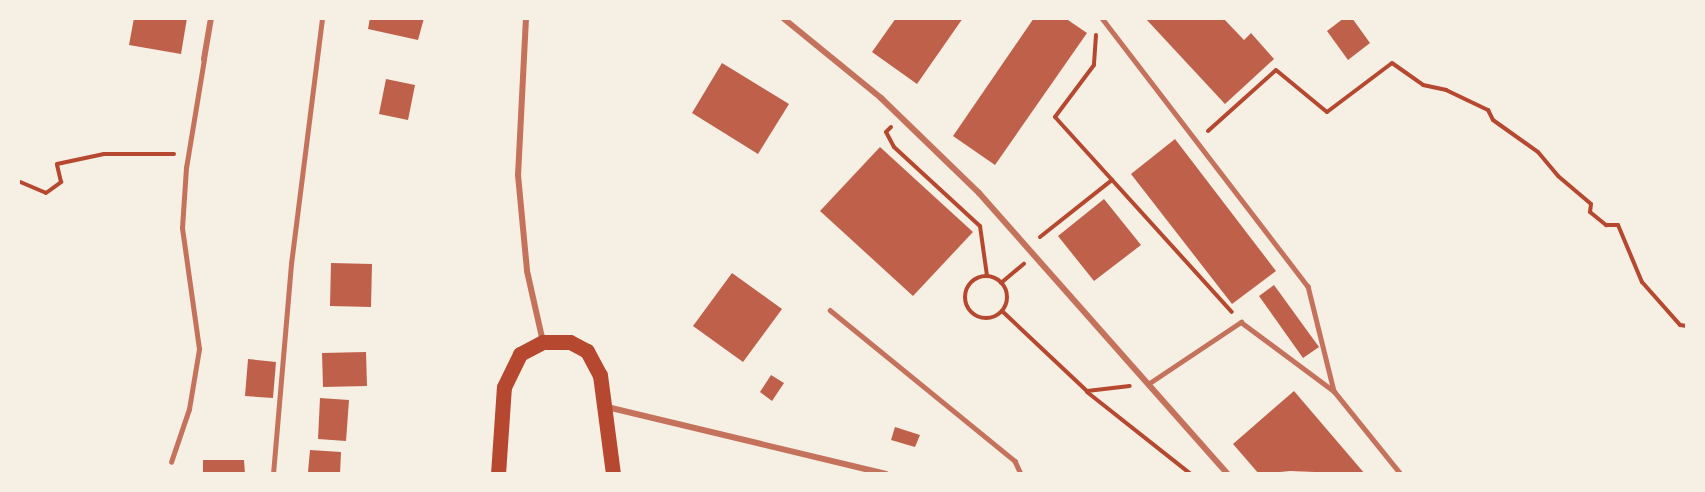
<!DOCTYPE html>
<style>
body{margin:0}
#map{position:relative;width:1705px;height:492px;overflow:hidden;background:#f6efe4;font-family:"Open Sans",sans-serif}
div>[style]{position:absolute}
[style*='--x']{left:calc(var(--x)*1px);top:calc(var(--y)*1px);width:calc(var(--w)*1px);rotate:calc(var(--a)*1deg)}
.building>*{inset:0;background:#bf614a}
.path>*{height:4px;margin:-2px;padding:0 2px;transform-origin:2px;border-radius:2px;background:#b5482f}
.path>.ring{margin:-2px;padding:0;box-sizing:content-box;background:none;border:4px solid #b5482f;border-radius:50%}
.service>*{height:4.5px;margin:-2.25px;padding:0 2.25px;transform-origin:2.25px;border-radius:2.25px;background:#c5725c}
.minor>*{height:6px;margin:-3px;padding:0 3px;transform-origin:3px;border-radius:3px;background:#c5725c}
.primary>*{height:15px;margin:-7.5px;padding:0 7.5px;transform-origin:7.5px;border-radius:7.5px;background:#b5482f}
span{translate:-50% -50%;white-space:nowrap;text-align:center;line-height:1.15;-webkit-text-stroke:4.5px #f6efe4;paint-order:stroke}
.frame{position:absolute;inset:0;border:20px solid #f6efe4;pointer-events:none}
</style>
<div id="map">
<div class="building">
<div style="clip-path:polygon(134px 18px,187px 18px,181px 54px,129px 45px)"></div>
<div style="clip-path:polygon(370px 18px,424px 18px,418px 40px,368px 29px)"></div>
<div style="clip-path:polygon(896px 18px,963px 18px,917px 84px,872px 52px)"></div>
<div style="clip-path:polygon(1034px 18px,1065px 18px,1087px 33px,995px 165px,953px 136px)"></div>
<div style="clip-path:polygon(1145px 18px,1223px 18px,1244px 40px,1251px 33px,1274px 59px,1225px 104px)"></div>
<div style="clip-path:polygon(1344px 18px,1352px 18px,1370px 43px,1348px 60px,1327px 31px)"></div>
<div style="clip-path:polygon(722px 63px,789px 104px,758px 154px,692px 113px)"></div>
<div style="clip-path:polygon(386px 79px,415px 85px,408px 120px,379px 114px)"></div>
<div style="clip-path:polygon(1175px 139px,1276px 271px,1232px 304px,1131px 174px)"></div>
<div style="clip-path:polygon(880px 147px,973px 232px,913px 296px,820px 211px)"></div>
<div style="clip-path:polygon(1104px 199px,1141px 245px,1094px 281px,1058px 236px)"></div>
<div style="clip-path:polygon(331px 263px,372px 264px,371px 307px,330px 306px)"></div>
<div style="clip-path:polygon(732px 273px,782px 309px,743px 362px,693px 326px)"></div>
<div style="clip-path:polygon(1274px 285px,1319px 347px,1303px 358px,1259px 296px)"></div>
<div style="clip-path:polygon(366px 352px,367px 386px,323px 387px,322px 353px)"></div>
<div style="clip-path:polygon(248px 359px,276px 362px,273px 398px,245px 396px)"></div>
<div style="clip-path:polygon(771px 375px,784px 383px,772px 401px,760px 392px)"></div>
<div style="clip-path:polygon(1294px 391px,1365px 474px,1290px 471px,1259px 474px,1233px 444px)"></div>
<div style="clip-path:polygon(320px 398px,349px 400px,346px 441px,318px 439px)"></div>
<div style="clip-path:polygon(895px 427px,920px 435px,915px 447px,891px 440px)"></div>
<div style="clip-path:polygon(310px 450px,341px 452px,340px 474px,308px 472px)"></div>
<div style="clip-path:polygon(203px 460px,244px 460px,245px 474px,203px 474px)"></div>
</div>
<div class="path">
<div style="--x:1096;--y:35;--w:30;--a:94"></div>
<div style="--x:1094;--y:65;--w:65;--a:126.9"></div>
<div style="--x:1055;--y:117;--w:263;--a:47.8"></div>
<div style="--x:891;--y:127;--w:7;--a:135"></div>
<div style="--x:886;--y:132;--w:17;--a:62"></div>
<div style="--x:894;--y:147;--w:117;--a:42.6"></div>
<div style="--x:980;--y:226;--w:50;--a:82"></div>
<div style="--x:1208;--y:131;--w:91;--a:-41.9"></div>
<div style="--x:1276;--y:70;--w:66;--a:39.5"></div>
<div style="--x:1327;--y:112;--w:81;--a:-37"></div>
<div style="--x:1392;--y:63;--w:38;--a:35"></div>
<div style="--x:1423;--y:85;--w:24;--a:12"></div>
<div style="--x:1446;--y:90;--w:47;--a:25.5"></div>
<div style="--x:1488;--y:110;--w:11;--a:63"></div>
<div style="--x:1493;--y:120;--w:55;--a:35.4"></div>
<div style="--x:1538;--y:152;--w:31;--a:50"></div>
<div style="--x:1558;--y:176;--w:43;--a:40.3"></div>
<div style="--x:1591;--y:204;--w:8;--a:97"></div>
<div style="--x:1590;--y:212;--w:21;--a:39"></div>
<div style="--x:1606;--y:225;--w:12;--a:0"></div>
<div style="--x:1618;--y:225;--w:62;--a:67.2"></div>
<div style="--x:1642;--y:282;--w:57;--a:48.5"></div>
<div style="--x:1680;--y:325;--w:7;--a:8"></div>
<div style="--x:18;--y:181;--w:30;--a:23"></div>
<div style="--x:46;--y:193;--w:19;--a:-36"></div>
<div style="--x:61;--y:182;--w:18;--a:-103"></div>
<div style="--x:57;--y:164;--w:48;--a:-12"></div>
<div style="--x:104;--y:154;--w:70;--a:0"></div>
<div style="--x:1040;--y:237;--w:92;--a:-38.4"></div>
<div class="ring" style="left:965px;top:276px;width:38px;height:38px"></div>
<div style="--x:1001;--y:283;--w:30;--a:-40"></div>
<div style="--x:1002;--y:311;--w:117;--a:43.3"></div>
<div style="--x:1087;--y:391;--w:43;--a:-6.6"></div>
<div style="--x:1087;--y:392;--w:132;--a:38.3"></div>
</div>
<div class="service">
<div style="--x:1102;--y:18;--w:338;--a:52.5"></div>
<div style="--x:1308;--y:286;--w:108;--a:76.1"></div>
<div style="--x:1334;--y:391;--w:107;--a:51.1"></div>
<div style="--x:830;--y:310;--w:239;--a:39.2"></div>
<div style="--x:1015;--y:461;--w:14;--a:65"></div>
<div style="--x:1148;--y:384;--w:112;--a:-33.7"></div>
<div style="--x:1241;--y:322;--w:116;--a:36.6"></div>
<div style="--x:171;--y:462;--w:56;--a:-71.2"></div>
<div style="--x:189;--y:409;--w:61;--a:-80.5"></div>
<div style="--x:199;--y:349;--w:122;--a:-98"></div>
<div style="--x:182;--y:228;--w:60;--a:-86.2"></div>
<div style="--x:186;--y:168;--w:110;--a:-80.6"></div>
<div style="--x:273;--y:474;--w:211;--a:-85.1"></div>
<div style="--x:291;--y:264;--w:248;--a:-82.8"></div>
</div>
<div class="minor">
<div style="--x:526;--y:18;--w:157;--a:92.9"></div>
<div style="--x:518;--y:175;--w:96;--a:84.6"></div>
<div style="--x:527;--y:271;--w:73;--a:77.3"></div>
<div style="--x:783;--y:18;--w:127;--a:39.2"></div>
<div style="--x:881;--y:98;--w:136;--a:44.1"></div>
<div style="--x:979;--y:193;--w:375;--a:48.5"></div>
<div style="--x:204;--y:59;--w:42;--a:-80.3"></div>
<div style="--x:607;--y:407;--w:287;--a:13.5"></div>
</div>
<div class="primary">
<div style="--x:498;--y:474;--w:87;--a:-86.1"></div>
<div style="--x:504;--y:387;--w:37;--a:-64"></div>
<div style="--x:520;--y:354;--w:26;--a:-28"></div>
<div style="--x:543;--y:342;--w:27;--a:0"></div>
<div style="--x:570;--y:342;--w:19;--a:28"></div>
<div style="--x:587;--y:351;--w:27;--a:62"></div>
<div style="--x:600;--y:375;--w:100;--a:82.5"></div>
</div>
<div class="frame"></div>
</div>
